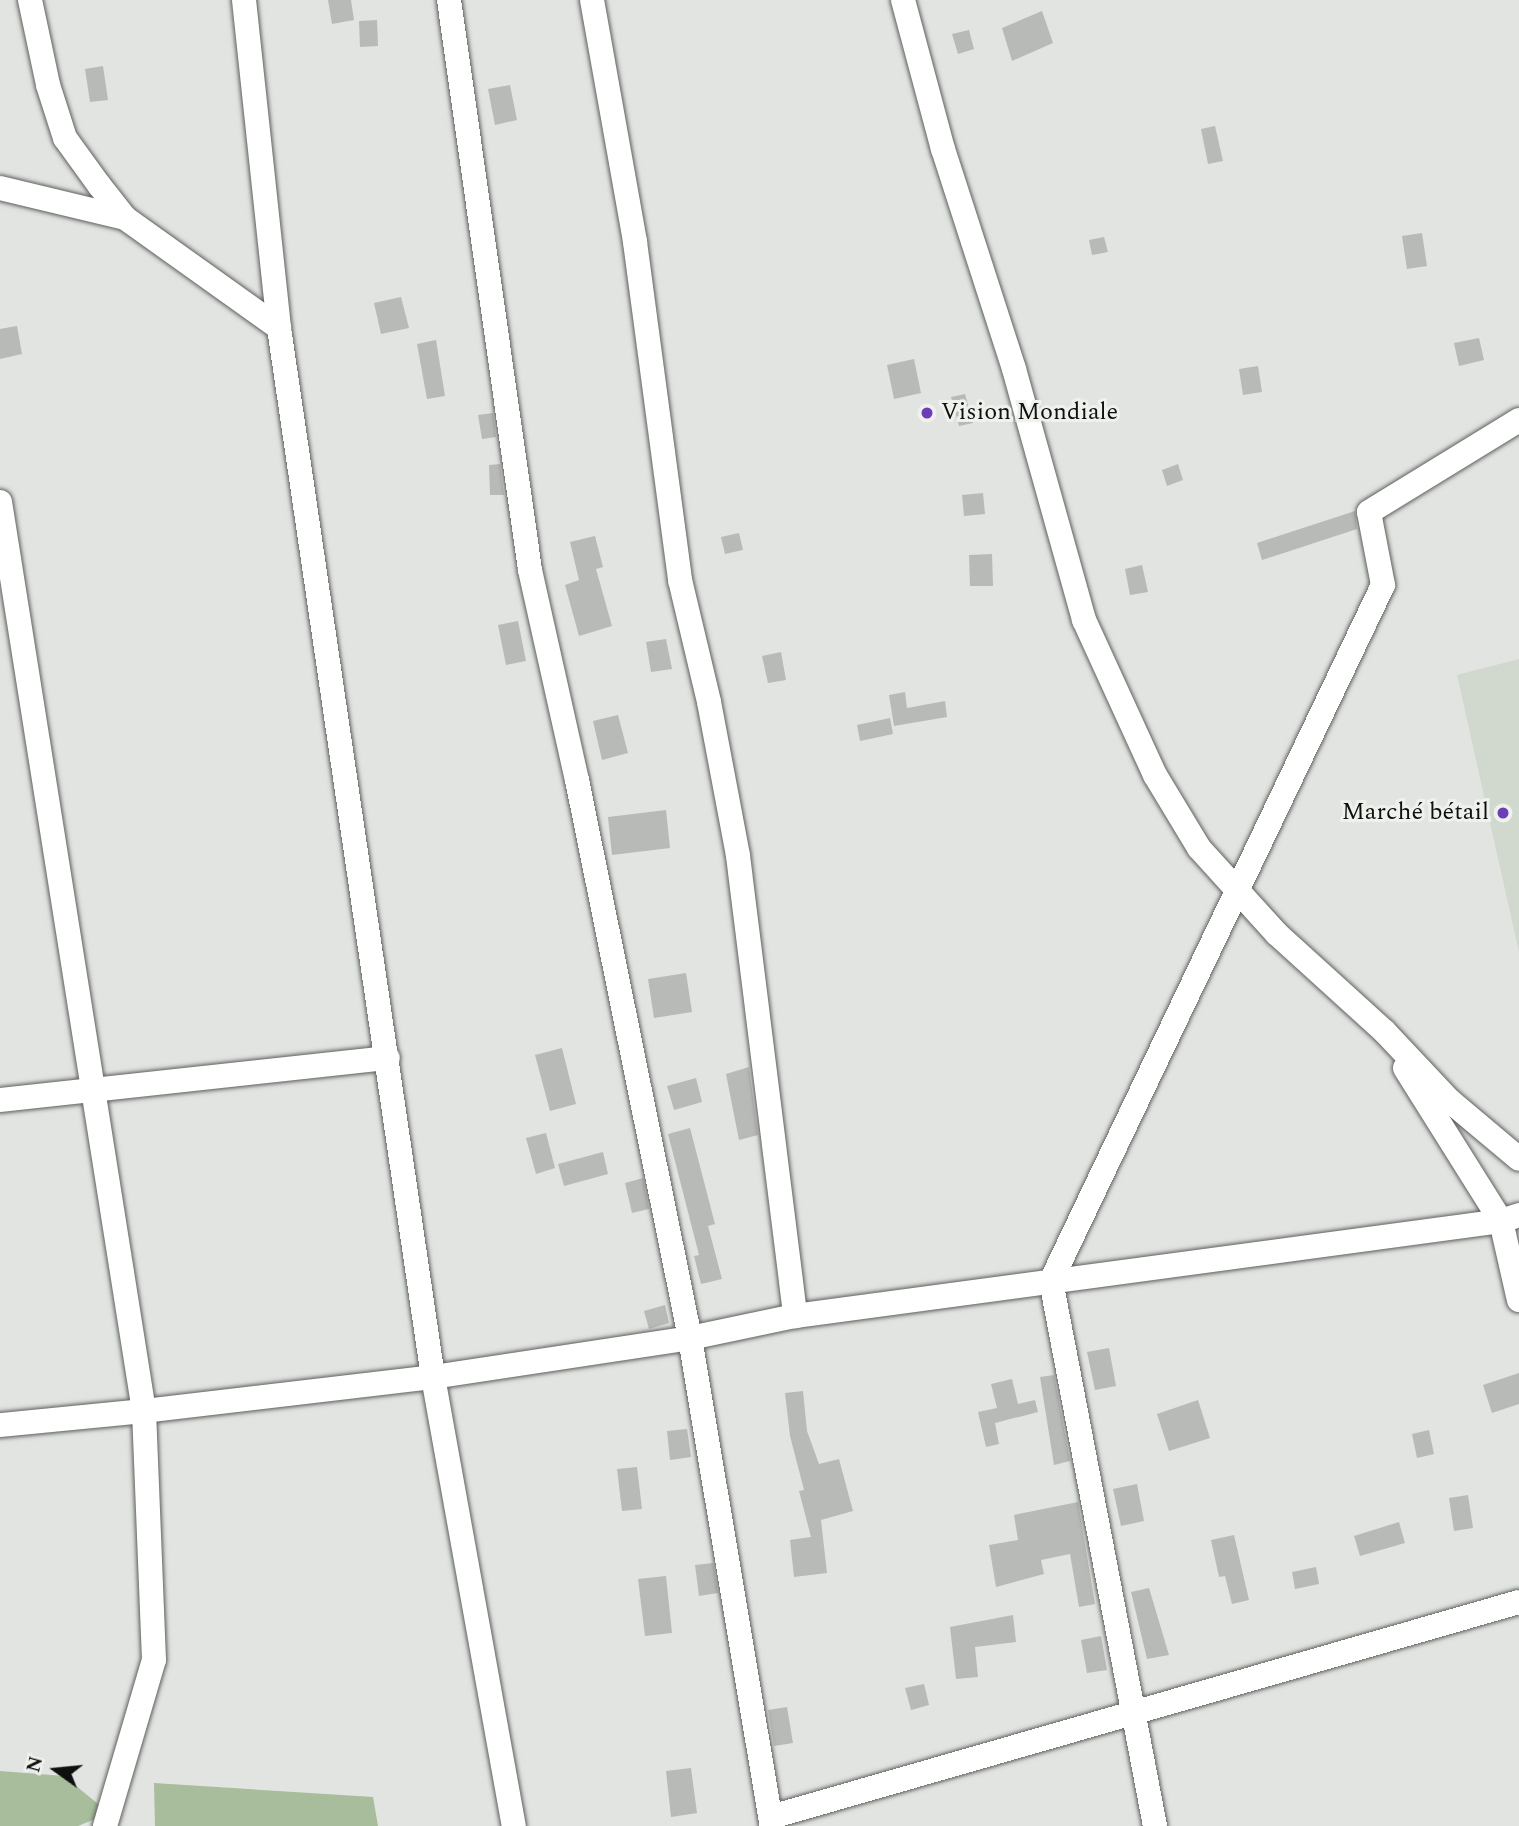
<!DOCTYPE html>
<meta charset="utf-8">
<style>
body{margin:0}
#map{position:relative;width:1519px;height:1826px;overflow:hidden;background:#e1e4e0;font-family:Spectral,serif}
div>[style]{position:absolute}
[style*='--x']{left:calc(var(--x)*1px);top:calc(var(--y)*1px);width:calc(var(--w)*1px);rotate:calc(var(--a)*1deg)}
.built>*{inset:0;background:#d1d8ce}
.green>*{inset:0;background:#a7bd9b}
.building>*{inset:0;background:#b8bab7}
.roads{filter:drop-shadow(0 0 2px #5e605d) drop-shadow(0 0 2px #5e605d)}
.minor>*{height:24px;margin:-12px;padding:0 12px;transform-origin:12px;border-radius:12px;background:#fff}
.dots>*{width:19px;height:19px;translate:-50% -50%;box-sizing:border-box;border:4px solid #eff1ed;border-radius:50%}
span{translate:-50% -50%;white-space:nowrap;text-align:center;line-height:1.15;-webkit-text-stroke:6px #eff1ed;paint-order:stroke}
.poi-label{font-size:24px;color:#0e0f0e}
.left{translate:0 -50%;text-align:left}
.right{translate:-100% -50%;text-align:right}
.north{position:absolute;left:21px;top:1735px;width:70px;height:70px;-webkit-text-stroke:5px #eff1ed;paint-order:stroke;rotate:285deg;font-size:19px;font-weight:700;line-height:28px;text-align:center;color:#0e0f0e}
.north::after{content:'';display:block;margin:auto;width:24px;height:32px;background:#0e0f0e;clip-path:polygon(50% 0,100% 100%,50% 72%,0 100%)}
</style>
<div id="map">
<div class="built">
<div style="clip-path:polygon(1519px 659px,1519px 952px,1457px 675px)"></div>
</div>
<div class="green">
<div style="clip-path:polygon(0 1771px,64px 1776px,109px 1813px,78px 1826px,0 1826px)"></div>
<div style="clip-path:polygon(154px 1783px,373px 1797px,378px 1826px,155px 1826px)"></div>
</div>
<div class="building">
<div style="clip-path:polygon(328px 0,351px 0,354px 20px,332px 24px)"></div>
<div style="clip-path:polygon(1042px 11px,1053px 43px,1012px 61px,1002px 28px)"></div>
<div style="clip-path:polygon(377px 20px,378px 46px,360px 47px,359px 21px)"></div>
<div style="clip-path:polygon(969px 30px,974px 49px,958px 54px,952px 34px)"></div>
<div style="clip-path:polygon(103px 66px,108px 100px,90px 102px,85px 69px)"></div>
<div style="clip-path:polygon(510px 85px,517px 120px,495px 125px,488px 89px)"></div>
<div style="clip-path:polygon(1215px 126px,1223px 161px,1208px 164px,1201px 129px)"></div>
<div style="clip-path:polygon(1422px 233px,1427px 266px,1407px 269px,1402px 236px)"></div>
<div style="clip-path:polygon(1104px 237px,1108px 252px,1092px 255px,1089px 240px)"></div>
<div style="clip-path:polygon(401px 297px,409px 328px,381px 334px,374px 303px)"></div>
<div style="clip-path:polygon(17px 326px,22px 354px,0 359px,0 329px)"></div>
<div style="clip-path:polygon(1479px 338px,1484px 360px,1459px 366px,1454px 343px)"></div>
<div style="clip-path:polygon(436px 340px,445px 396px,427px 399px,417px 344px)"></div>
<div style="clip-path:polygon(914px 359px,921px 393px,894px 399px,887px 365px)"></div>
<div style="clip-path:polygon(1258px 366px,1262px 392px,1243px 395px,1239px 369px)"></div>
<div style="clip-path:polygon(965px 394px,973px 423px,959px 426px,951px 397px)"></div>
<div style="clip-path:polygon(493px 413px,496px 437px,482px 439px,478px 415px)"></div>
<div style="clip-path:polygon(500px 464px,504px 495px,490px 495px,489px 465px)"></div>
<div style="clip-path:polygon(1178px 464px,1183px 480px,1167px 486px,1162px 470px)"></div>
<div style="clip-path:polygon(983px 493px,985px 514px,964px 516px,962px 495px)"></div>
<div style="clip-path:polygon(1355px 511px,1357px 529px,1262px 560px,1257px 543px)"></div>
<div style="clip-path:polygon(739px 533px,743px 550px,725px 554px,721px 537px)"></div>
<div style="clip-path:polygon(595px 536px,603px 567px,596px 569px,612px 626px,579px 636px,565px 585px,579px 580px,570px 542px)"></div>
<div style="clip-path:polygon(992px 554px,993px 586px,970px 586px,969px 555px)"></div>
<div style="clip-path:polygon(1142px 565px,1148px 592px,1130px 595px,1125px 569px)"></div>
<div style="clip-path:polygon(518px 621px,526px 661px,506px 665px,498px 625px)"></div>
<div style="clip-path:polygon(666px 639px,672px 669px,651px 672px,646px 642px)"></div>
<div style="clip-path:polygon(781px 652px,786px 680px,768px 683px,762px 656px)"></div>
<div style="clip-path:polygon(905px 692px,907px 708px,945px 701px,947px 717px,894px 726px,889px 695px)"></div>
<div style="clip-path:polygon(618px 715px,628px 753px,602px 760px,593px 721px)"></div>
<div style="clip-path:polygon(890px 718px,893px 734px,860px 741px,857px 725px)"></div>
<div style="clip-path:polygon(666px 810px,670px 848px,612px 855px,608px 817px)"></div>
<div style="clip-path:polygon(686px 973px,692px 1012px,654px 1018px,648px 979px)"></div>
<div style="clip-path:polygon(562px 1048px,576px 1104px,550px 1111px,535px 1055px)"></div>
<div style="clip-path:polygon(749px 1067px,758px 1135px,739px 1140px,726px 1074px)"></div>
<div style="clip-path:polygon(696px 1078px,702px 1102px,674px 1110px,667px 1086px)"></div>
<div style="clip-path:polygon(690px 1128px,715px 1224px,708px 1226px,722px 1279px,701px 1284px,694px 1256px,699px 1255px,668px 1134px)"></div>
<div style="clip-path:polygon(546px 1133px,555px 1168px,536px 1174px,526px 1138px)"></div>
<div style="clip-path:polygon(603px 1152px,608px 1174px,564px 1186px,558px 1164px)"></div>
<div style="clip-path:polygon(643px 1178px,649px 1209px,632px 1213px,625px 1183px)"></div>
<div style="clip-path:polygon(665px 1305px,669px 1323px,649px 1329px,644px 1311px)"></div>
<div style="clip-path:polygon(1109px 1348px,1116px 1386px,1095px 1390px,1087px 1352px)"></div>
<div style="clip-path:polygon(1519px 1373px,1519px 1404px,1492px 1413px,1483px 1385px)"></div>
<div style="clip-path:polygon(1054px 1375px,1070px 1461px,1054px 1465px,1040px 1377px)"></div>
<div style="clip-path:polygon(1012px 1379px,1018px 1404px,1035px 1400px,1038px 1412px,995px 1423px,999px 1444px,986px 1447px,978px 1412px,997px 1408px,991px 1384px)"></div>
<div style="clip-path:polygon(803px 1391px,807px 1431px,819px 1464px,839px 1459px,853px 1511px,821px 1520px,827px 1573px,794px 1577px,790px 1540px,811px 1537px,799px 1491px,804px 1490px,790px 1436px,785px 1393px)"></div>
<div style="clip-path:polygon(1198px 1400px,1210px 1438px,1169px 1451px,1157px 1414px)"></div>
<div style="clip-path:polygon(687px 1429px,691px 1457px,670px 1460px,667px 1431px)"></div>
<div style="clip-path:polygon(1429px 1430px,1434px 1454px,1417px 1458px,1412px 1434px)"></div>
<div style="clip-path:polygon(637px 1467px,642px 1509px,622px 1511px,617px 1469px)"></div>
<div style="clip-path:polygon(1137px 1484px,1144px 1521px,1121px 1526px,1113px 1489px)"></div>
<div style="clip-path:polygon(1468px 1495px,1473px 1528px,1454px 1531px,1449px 1498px)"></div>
<div style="clip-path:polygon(1078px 1502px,1095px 1604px,1079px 1607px,1070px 1554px,1041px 1560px,1044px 1574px,996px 1587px,989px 1545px,1018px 1540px,1014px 1515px)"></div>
<div style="clip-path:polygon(1399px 1522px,1405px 1543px,1360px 1556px,1354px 1536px)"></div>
<div style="clip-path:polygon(1234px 1535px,1249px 1600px,1232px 1604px,1225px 1576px,1219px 1577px,1211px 1540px)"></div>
<div style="clip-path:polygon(713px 1563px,718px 1593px,699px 1596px,695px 1565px)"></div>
<div style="clip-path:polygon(1316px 1567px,1319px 1584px,1295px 1589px,1292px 1572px)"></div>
<div style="clip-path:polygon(666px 1576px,672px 1633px,645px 1636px,638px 1579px)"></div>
<div style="clip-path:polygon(1149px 1588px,1169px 1655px,1147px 1659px,1131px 1592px)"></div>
<div style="clip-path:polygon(1013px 1615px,1016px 1642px,975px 1647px,978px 1677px,956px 1679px,950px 1627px)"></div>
<div style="clip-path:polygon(1101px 1636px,1107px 1670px,1087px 1673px,1081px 1640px)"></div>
<div style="clip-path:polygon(924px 1684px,929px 1705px,911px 1710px,905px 1688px)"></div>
<div style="clip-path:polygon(787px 1707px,793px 1743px,774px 1746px,768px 1710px)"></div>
<div style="clip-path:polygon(691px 1768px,697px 1813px,671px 1817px,666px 1771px)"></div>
</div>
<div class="roads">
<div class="minor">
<div style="--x:30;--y:0;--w:87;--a:78"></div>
<div style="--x:48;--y:85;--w:56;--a:72.2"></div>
<div style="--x:65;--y:138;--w:58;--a:54.1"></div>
<div style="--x:99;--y:185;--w:42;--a:51.8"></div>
<div style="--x:125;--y:218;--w:189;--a:35.5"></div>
<div style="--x:244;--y:0;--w:330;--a:83.9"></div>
<div style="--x:279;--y:328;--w:1060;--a:81.65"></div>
<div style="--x:433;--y:1377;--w:456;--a:79.8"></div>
<div style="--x:449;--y:0;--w:576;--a:81.91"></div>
<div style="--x:530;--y:570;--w:215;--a:77.4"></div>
<div style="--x:577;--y:780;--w:569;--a:78.55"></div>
<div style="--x:690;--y:1338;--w:495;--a:80.5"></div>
<div style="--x:592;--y:0;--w:246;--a:79.9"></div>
<div style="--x:635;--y:242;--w:341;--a:82.4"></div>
<div style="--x:680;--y:580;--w:125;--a:76.6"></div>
<div style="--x:709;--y:702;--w:157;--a:79.3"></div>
<div style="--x:738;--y:856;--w:464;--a:82.9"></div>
<div style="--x:903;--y:0;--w:154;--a:75"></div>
<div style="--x:943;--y:149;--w:231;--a:72.1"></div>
<div style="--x:1014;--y:369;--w:261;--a:74.4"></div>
<div style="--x:1084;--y:620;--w:170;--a:65.4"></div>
<div style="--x:1155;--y:775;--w:85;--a:58.9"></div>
<div style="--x:1199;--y:848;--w:116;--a:47.8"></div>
<div style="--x:1277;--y:934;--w:144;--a:42.2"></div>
<div style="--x:1384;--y:1031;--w:96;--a:46.7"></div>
<div style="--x:1450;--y:1101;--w:90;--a:40"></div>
<div style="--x:0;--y:188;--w:129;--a:13.5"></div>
<div style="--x:0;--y:502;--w:920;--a:81"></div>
<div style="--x:144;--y:1411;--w:145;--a:174.4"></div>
<div style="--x:1405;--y:1068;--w:181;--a:57.9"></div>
<div style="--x:1501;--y:1221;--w:81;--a:77.2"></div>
<div style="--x:0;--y:1100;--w:390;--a:-6.2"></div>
<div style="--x:771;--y:1817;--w:778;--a:-16.04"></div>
<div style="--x:105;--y:1826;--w:173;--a:-73.6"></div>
<div style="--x:154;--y:1660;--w:249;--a:-92.3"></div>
<div style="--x:144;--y:1411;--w:291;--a:-6.7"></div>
<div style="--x:433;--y:1377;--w:260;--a:-8.6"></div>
<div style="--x:690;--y:1338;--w:107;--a:-11.8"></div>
<div style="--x:795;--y:1316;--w:712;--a:-7.66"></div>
<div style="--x:1501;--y:1221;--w:19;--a:-18"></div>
<div style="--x:1155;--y:1826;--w:555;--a:-100.8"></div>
<div style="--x:1051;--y:1281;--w:771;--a:-64.5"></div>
<div style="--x:1383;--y:585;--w:74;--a:-100.9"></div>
<div style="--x:1369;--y:512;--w:176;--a:-31.5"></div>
</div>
</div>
<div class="dots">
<div style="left:927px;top:413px;background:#6a3eb6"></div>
<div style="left:1503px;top:813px;background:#6a3eb6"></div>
</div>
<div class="poi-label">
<span class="left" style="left:941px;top:413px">Vision Mondiale</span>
<span class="right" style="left:1489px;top:813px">Marché bétail</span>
</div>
<div class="north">N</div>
</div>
